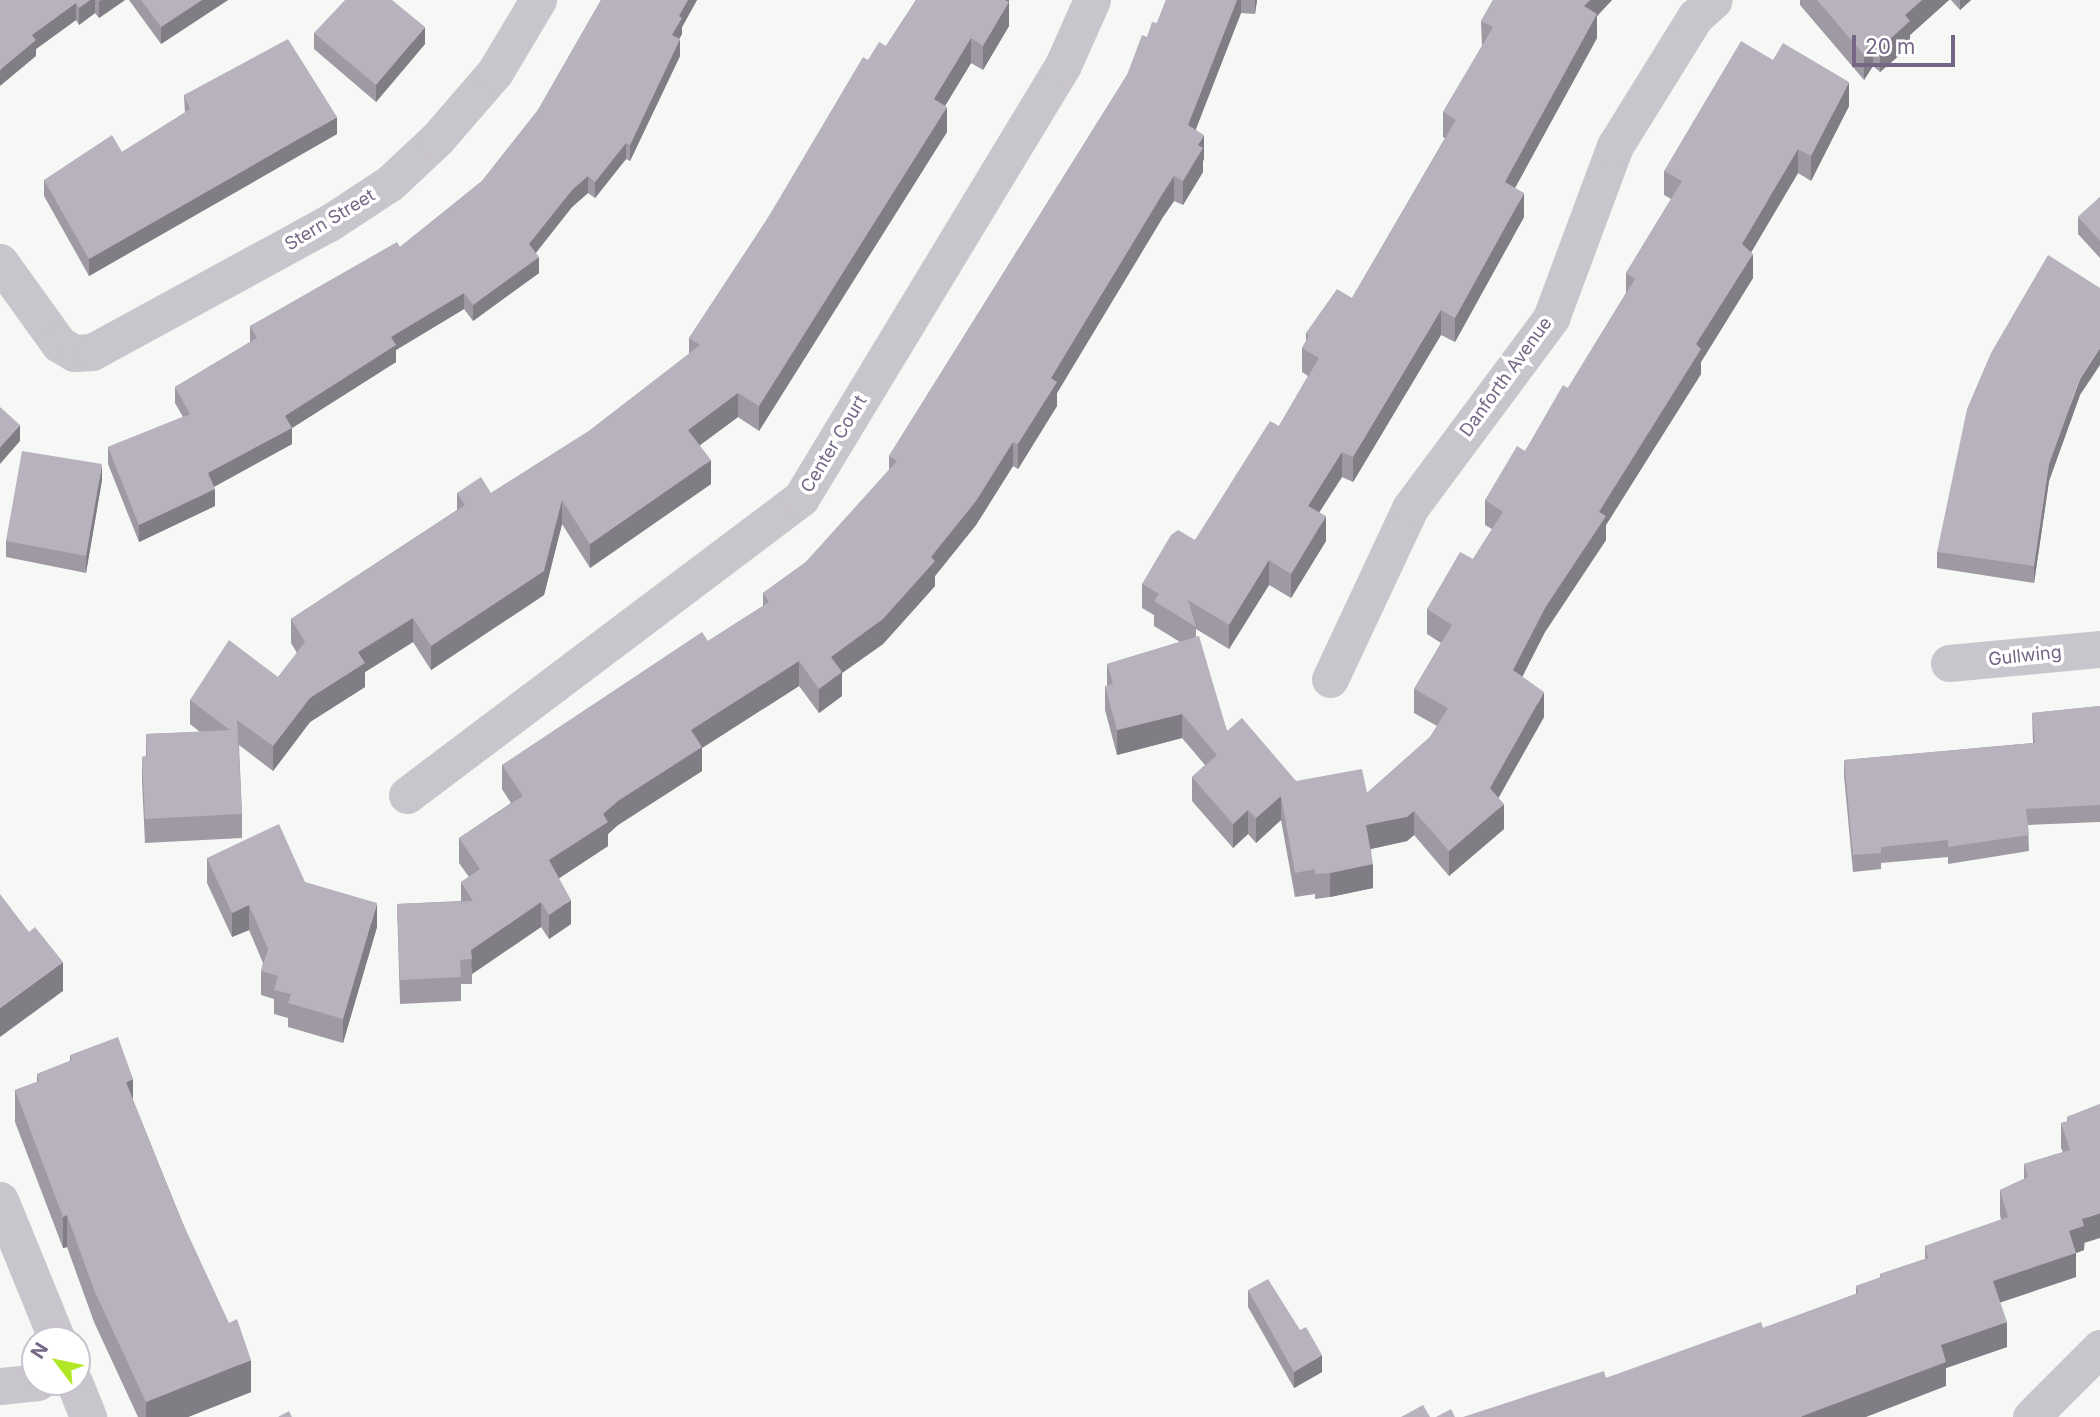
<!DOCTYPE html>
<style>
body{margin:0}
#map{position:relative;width:2100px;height:1417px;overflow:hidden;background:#f5f8f5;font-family:Inter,sans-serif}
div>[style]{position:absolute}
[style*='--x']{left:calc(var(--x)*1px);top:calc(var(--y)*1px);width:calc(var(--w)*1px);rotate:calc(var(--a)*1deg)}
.minor>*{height:37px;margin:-18.5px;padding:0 18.5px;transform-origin:18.5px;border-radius:18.5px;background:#c9c5cc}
.wall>*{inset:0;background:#9e99a3}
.shaded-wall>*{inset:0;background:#817d85}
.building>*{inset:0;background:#b8b2be}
span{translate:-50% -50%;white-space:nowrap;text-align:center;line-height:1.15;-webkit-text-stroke:7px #fff;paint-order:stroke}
.street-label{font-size:18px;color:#766686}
.north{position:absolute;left:21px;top:1326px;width:70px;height:70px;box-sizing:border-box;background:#fff;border:2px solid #c8c2cf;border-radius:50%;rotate:302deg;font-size:19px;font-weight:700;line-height:28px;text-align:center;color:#766686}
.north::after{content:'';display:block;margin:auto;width:24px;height:32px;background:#b1e725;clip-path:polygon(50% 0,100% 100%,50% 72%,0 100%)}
.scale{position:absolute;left:1852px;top:35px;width:103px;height:32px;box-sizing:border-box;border:4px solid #766686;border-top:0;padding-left:9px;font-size:21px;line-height:24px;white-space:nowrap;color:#766686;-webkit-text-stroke:5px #fff;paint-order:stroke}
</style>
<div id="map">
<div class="minor">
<div style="--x:0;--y:262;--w:101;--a:54.3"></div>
<div style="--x:59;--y:344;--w:17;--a:31"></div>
<div style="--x:74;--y:353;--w:18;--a:-3"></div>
<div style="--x:92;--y:352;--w:270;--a:-28.6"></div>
<div style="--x:329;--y:223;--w:73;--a:-33.3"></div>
<div style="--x:390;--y:183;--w:64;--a:-43.1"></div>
<div style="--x:437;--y:139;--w:89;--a:-49.1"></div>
<div style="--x:495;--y:72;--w:84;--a:-59.2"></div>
<div style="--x:1949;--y:663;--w:152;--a:-5.3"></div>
<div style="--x:1330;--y:679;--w:189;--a:-64.9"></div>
<div style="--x:1410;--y:508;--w:237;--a:-53.4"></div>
<div style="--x:1551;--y:318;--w:184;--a:-69.6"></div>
<div style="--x:1615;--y:146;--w:152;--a:-58.2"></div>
<div style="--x:1695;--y:17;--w:25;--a:-42"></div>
<div style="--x:407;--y:795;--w:493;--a:-37"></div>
<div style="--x:801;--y:498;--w:506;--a:-58.82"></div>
<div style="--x:1063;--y:65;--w:71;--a:-66"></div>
<div style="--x:0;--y:1200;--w:151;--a:67.8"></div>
<div style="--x:74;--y:1382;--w:38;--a:68"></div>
<div style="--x:0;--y:1386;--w:38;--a:-6"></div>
<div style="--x:2031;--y:1417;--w:98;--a:-45"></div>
</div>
<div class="wall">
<div style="clip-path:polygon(0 0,125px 0,99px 18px,95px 13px,79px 25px,76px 20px,36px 49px,36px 56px)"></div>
<div style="clip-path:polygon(129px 0,228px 0,161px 44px)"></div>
<div style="clip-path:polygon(601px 0,697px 0,682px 27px,682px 34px,679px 39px,680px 56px,630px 161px,626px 159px,595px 198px,588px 193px,572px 207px,536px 253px,539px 273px,473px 321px,464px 309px,396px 350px,396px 362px,292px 428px,292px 444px,214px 487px,215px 506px,139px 542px,108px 464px,108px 447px,183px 417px,175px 403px,175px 387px,250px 342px,250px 326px,400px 247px,482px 181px,538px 110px)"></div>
<div style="clip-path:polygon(916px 0,1009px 0,1009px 26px,983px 70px,971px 63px,945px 106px,947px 132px,759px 431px,738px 417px,700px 445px,711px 484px,590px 568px,562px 524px,544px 595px,431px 670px,413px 642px,365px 672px,365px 687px,310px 722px,273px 771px,239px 745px,242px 814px,242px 838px,145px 843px,142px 781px,142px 757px,146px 756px,146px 734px,200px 732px,190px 724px,190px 700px,278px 677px,297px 653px,291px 643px,291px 619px,457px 510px,457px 493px,491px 493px,589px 431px,689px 354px,689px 338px,766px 221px,868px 60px,886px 46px)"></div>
<div style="clip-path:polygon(1166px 0,1257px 0,1255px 14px,1241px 13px,1196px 129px,1204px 159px,1203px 161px,1203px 172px,1183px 205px,1174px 201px,1163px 217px,1057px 393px,1057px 406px,1018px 469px,1013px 466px,976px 525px,935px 576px,935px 586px,883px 644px,842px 673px,842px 696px,819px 713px,799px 686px,702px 748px,702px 771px,618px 825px,608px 834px,608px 846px,559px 878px,571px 924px,549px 939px,541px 927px,472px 974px,472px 984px,461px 984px,461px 1001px,400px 1004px,397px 904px,461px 901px,461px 882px,469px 877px,459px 863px,459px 838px,511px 803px,502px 789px,502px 765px,708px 641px,763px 606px,763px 593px,806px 562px,889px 470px,889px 456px,1127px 75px,1147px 37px,1157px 23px)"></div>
<div style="clip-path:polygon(1493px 0,1612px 0,1597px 16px,1597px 38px,1515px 188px,1524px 217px,1455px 342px,1441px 335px,1353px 482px,1342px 477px,1319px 512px,1326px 541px,1291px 598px,1269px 585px,1229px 649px,1196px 629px,1196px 637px,1227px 731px,1296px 781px,1367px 793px,1430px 737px,1437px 726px,1414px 713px,1414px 689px,1441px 643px,1427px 634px,1427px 609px,1473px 559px,1492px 529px,1485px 525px,1485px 500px,1525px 451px,1568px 388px,1626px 293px,1626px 273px,1671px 199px,1664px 195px,1664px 171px,1849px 106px,1811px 181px,1798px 173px,1751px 252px,1753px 278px,1701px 362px,1701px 374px,1606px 525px,1606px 540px,1545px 632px,1522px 677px,1544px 717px,1498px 798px,1504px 829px,1449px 876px,1414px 835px,1407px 841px,1371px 849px,1373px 888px,1330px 897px,1315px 899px,1315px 894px,1295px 897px,1281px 820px,1256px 843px,1248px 834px,1233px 848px,1192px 801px,1192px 777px,1205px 765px,1182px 738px,1117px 755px,1105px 710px,1105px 686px,1107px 686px,1107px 664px,1180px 642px,1154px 626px,1154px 615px,1142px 608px,1142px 584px,1195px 540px,1279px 426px,1308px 376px,1302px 372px,1302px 348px,1306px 341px,1306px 333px,1352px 298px,1445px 138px,1443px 137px,1443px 112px,1482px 46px,1481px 21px)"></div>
<div style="clip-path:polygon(1800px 0,1949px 0,1910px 35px,1910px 46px,1880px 72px,1873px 66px,1864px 80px,1800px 5px)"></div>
<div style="clip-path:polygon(1951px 0,1971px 0,1960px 10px)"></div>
<div style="clip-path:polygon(314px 33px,425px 44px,376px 102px,314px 49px)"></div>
<div style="clip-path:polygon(184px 95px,337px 134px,89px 276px,44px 196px,44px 180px,122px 152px,185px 113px)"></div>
<div style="clip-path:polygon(2100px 197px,2100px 258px,2078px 234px,2078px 217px)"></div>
<div style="clip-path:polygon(2080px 395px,2049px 481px,2034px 583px,1937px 568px,1937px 552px)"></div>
<div style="clip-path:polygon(102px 480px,86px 573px,6px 557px,6px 541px)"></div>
<div style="clip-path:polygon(2100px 706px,2100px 822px,2028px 825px,2029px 851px,1948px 864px,1948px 857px,1881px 863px,1881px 869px,1853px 872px,1844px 776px,1844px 760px,2033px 743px,2032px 713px)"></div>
<div style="clip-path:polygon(207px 858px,305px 882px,377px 927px,343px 1043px,288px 1027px,288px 1018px,274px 1014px,274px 999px,261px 995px,261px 971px,263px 963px,249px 930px,232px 937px,207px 883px)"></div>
<div style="clip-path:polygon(70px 1055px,133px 1100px,251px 1392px,188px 1417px,138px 1417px,94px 1322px,67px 1247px,63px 1248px,15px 1122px,15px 1090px,37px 1082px,37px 1074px,70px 1061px)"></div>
<div style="clip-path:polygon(2100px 1104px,2084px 1250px,2076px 1253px,2076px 1277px,2000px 1302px,2007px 1347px,1946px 1368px,1946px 1386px,1606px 1378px,1763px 1328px,1856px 1294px,1856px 1286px,1880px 1278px,1880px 1274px,1925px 1259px,1925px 1246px,2001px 1220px,2000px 1215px,2000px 1190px,2024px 1179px,2024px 1164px,2063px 1152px,2061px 1148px,2061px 1123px,2067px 1122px,2067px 1117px)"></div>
<div style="clip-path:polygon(1248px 1290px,1322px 1372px,1294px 1388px,1248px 1307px)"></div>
</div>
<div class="shaded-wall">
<div style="clip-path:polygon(90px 0,95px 0,95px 13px,79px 25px,79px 8px)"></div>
<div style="clip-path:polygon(102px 0,125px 0,99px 18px,99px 2px)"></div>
<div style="clip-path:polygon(202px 0,228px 0,161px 44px,161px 27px)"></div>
<div style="clip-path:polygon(688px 0,697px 0,682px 27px,682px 34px,672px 52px,672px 35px,679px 16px)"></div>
<div style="clip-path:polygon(1001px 0,1009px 0,1009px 26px,983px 70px,983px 46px)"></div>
<div style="clip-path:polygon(1237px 0,1241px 0,1241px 13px,1188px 149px,1188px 125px)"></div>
<div style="clip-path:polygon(1255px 0,1257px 0,1255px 14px)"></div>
<div style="clip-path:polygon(1590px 0,1612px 0,1597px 16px,1597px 38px,1505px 206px,1505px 182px,1584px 6px)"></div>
<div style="clip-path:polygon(1922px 0,1949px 0,1910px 35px,1910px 46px,1880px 72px,1880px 48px,1905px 15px)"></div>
<div style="clip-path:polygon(1960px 0,1971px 0,1960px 10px)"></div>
<div style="clip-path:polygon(76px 3px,76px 20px,36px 49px,36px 56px,0 86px,0 70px,32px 35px)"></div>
<div style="clip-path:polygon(425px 27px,425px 44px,376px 102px,376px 85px)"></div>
<div style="clip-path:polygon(971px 38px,971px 63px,934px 124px,934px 99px)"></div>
<div style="clip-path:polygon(680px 39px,680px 56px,630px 161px,630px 145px)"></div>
<div style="clip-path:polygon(1873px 41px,1873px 66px,1864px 80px,1864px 55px)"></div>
<div style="clip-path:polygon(1849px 82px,1849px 106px,1811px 181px,1811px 156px)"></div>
<div style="clip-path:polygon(947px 107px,947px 132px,759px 431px,759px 406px)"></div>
<div style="clip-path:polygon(337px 117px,337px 134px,89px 276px,89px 259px)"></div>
<div style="clip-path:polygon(1204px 135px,1204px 159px,1203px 161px,1203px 172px,1183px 205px,1183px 181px,1198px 145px)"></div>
<div style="clip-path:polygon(626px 143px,626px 159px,595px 198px,595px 182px)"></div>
<div style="clip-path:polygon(1798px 149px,1798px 173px,1742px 268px,1742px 244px)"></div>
<div style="clip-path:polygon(588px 176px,588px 193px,572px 207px,529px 261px,529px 244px,572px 190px)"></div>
<div style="clip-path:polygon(1174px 176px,1174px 201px,1163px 217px,1057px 393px,1057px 406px,1018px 469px,1018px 444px,1051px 378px,1163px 193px)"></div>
<div style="clip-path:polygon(1524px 193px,1524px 217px,1455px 342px,1455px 318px)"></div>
<div style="clip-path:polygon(1753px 254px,1753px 278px,1701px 362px,1701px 374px,1606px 525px,1606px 540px,1545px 632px,1513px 695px,1513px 670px,1545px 608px,1599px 512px,1696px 344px)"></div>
<div style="clip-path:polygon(539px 257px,539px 273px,473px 321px,473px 305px)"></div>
<div style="clip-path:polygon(464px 293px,464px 309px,396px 350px,396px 362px,292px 428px,292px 444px,208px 490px,208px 473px,391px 337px)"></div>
<div style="clip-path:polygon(1441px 310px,1441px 335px,1353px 482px,1353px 457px)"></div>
<div style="clip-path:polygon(2100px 348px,2100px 365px,2080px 395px,2049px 481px,2034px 583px,2034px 566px,2049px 464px,2080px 379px)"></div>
<div style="clip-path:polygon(738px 393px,738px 417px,688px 454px,688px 430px)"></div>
<div style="clip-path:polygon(20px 425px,20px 441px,0 464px,0 447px)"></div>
<div style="clip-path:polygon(1013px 442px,1013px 466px,976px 525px,935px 576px,935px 586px,883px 644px,842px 673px,842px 696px,819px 713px,819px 689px,831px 657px,931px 557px)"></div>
<div style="clip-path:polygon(1342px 452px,1342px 477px,1308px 530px,1308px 506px)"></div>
<div style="clip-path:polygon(711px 460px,711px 484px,590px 568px,590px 544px)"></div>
<div style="clip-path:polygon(102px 464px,102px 480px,86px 573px,86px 556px)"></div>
<div style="clip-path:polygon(215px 489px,215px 506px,139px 542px,139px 525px)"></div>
<div style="clip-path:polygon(562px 500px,562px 524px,544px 595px,431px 670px,431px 646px)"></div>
<div style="clip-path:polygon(1326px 516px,1326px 541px,1291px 598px,1291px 574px)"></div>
<div style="clip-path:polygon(1269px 560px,1269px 585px,1229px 649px,1229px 625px)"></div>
<div style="clip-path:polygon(413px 618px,413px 642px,365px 672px,365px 687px,310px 722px,273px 771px,273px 746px,310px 698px,358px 652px)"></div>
<div style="clip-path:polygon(799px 661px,799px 686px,702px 748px,702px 771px,618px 825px,608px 834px,608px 846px,549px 885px,549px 860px,603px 814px,691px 730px)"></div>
<div style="clip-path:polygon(1544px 692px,1544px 717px,1490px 813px,1490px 788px)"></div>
<div style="clip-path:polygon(1182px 714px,1182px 738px,1117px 755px,1117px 730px)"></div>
<div style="clip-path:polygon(1281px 796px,1281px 820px,1256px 843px,1256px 818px)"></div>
<div style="clip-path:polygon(1504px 804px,1504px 829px,1449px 876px,1449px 851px)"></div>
<div style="clip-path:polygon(1248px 810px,1248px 834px,1233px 848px,1233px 824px)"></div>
<div style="clip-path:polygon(1414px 811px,1414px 835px,1407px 841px,1366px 850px,1366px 825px)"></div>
<div style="clip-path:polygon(1373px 864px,1373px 888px,1330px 897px,1330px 873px)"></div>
<div style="clip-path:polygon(571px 900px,571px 924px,549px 939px,549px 915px)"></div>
<div style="clip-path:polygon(541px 902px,541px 927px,472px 974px,471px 950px)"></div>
<div style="clip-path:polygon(377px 903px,377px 927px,343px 1043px,343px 1019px)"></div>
<div style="clip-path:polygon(249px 905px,249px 930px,232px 937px,232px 913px)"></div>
<div style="clip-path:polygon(63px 962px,63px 991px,0 1037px,0 1008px)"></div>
<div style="clip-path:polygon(133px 1079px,133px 1110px,126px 1082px)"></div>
<div style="clip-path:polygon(2100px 1213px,2100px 1238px,2084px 1243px,2084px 1250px,2076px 1253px,2076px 1277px,1993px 1305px,1993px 1281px,2069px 1231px,2082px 1219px)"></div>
<div style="clip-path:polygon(67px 1215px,67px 1247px,63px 1248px,63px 1217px)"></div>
<div style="clip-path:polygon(2007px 1322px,2007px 1347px,1946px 1368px,1946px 1386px,1866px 1417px,1800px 1417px,1941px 1345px)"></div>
<div style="clip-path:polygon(1322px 1355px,1322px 1372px,1294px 1388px,1294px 1372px)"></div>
<div style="clip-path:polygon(251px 1360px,251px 1392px,188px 1417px,146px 1417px,146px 1402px)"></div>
</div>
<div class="building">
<div style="clip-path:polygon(0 0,90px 0,79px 8px,76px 3px,32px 35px,36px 40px,0 70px)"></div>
<div style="clip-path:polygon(141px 0,202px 0,161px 27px)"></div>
<div style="clip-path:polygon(345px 0,392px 0,425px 27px,376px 85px,314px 33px)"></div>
<div style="clip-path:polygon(601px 0,688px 0,679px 16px,682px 18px,672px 35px,680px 39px,630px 145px,626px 143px,595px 182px,588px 176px,572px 190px,529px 244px,539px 257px,473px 305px,464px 293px,391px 337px,396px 345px,285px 416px,292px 428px,208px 473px,215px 489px,139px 525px,108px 447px,190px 414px,175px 387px,257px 338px,250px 326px,397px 242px,400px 247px,482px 181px,538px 110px)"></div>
<div style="clip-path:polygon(916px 0,1005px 0,1009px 2px,983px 46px,971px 38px,934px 99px,947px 107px,759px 406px,738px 393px,688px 430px,711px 460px,590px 544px,562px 500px,544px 571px,431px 646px,413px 618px,358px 652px,365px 663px,310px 698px,273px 746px,237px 720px,242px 814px,145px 819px,142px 757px,147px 756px,146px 734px,230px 730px,190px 700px,229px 640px,278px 677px,305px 642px,291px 619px,465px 505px,457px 493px,481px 477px,491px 493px,589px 431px,700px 345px,689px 338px,766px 221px,863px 57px,868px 60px,879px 42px,886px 46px)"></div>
<div style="clip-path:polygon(1166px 0,1237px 0,1188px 125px,1204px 135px,1198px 145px,1203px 148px,1183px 181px,1174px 176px,1163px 193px,1051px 378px,1057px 382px,1018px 444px,1013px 442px,976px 501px,931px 557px,935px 561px,883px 619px,831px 657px,842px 672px,819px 689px,799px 661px,691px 730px,702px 747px,618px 801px,603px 814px,608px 822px,549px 860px,571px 900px,549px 915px,541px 902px,471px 950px,472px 959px,460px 960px,461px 977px,400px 980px,397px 904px,473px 901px,461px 882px,480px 869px,459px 838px,523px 796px,502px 765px,702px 632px,708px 641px,769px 602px,763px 593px,806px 562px,897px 461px,889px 456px,1127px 75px,1142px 35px,1147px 37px,1152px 22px,1157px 23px)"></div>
<div style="clip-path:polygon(1493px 0,1590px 0,1584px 6px,1597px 14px,1505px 182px,1524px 193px,1455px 318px,1441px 310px,1353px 457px,1342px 452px,1308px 506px,1326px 516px,1291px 574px,1269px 560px,1229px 625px,1188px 600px,1196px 627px,1154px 601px,1159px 594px,1142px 584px,1171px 535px,1178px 530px,1195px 540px,1270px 421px,1279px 426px,1319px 358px,1302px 348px,1309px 336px,1306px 333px,1337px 289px,1352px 298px,1456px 120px,1443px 112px,1493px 27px,1481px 21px)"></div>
<div style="clip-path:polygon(1817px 0,1922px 0,1905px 15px,1910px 21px,1880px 48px,1873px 41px,1864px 55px)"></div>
<div style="clip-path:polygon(288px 39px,337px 117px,89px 259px,44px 180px,112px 135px,122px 152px,190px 109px,184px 95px)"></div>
<div style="clip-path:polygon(1741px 41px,1773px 60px,1783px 43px,1849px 82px,1811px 156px,1798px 149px,1742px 244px,1753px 254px,1696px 344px,1701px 349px,1599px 512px,1606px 516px,1545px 608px,1513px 670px,1544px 692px,1490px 788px,1504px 804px,1449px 851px,1414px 811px,1407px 817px,1366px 825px,1373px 864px,1330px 873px,1315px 874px,1315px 869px,1295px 873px,1281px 796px,1256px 818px,1248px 810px,1233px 824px,1192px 777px,1217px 755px,1182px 714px,1117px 730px,1105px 686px,1113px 684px,1107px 664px,1199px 636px,1227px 731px,1242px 718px,1296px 781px,1362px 769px,1367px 793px,1430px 737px,1448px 708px,1414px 689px,1452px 625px,1427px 609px,1460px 552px,1473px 559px,1503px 512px,1485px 500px,1517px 446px,1525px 451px,1563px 385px,1568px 388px,1635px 279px,1626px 273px,1682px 181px,1664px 171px)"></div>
<div style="clip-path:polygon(2100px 197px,2100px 241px,2078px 217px)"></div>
<div style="clip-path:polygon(2048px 255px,2100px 288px,2100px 348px,2080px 379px,2049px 464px,2034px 566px,1937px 552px,1967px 409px,1991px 353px)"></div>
<div style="clip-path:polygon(0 407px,20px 425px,0 447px)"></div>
<div style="clip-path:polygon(22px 451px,102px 464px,86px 556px,6px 541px)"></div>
<div style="clip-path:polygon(2100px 706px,2100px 805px,2026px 809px,2029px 835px,1948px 847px,1948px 840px,1881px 847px,1881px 853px,1853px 855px,1844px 760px,2035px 743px,2032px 713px)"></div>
<div style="clip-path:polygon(279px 824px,305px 882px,377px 903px,343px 1019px,288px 1003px,291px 994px,274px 990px,278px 976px,261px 971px,268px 949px,249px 905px,232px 913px,207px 858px)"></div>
<div style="clip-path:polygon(0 894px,29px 932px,35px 927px,63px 962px,0 1008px)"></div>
<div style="clip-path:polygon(118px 1037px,133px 1079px,126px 1082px,179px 1215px,229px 1323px,237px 1319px,251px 1360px,146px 1402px,94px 1290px,67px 1215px,63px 1217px,15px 1090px,39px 1081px,37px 1074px,72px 1060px,70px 1055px)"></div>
<div style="clip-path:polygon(2100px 1104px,2100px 1213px,2082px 1219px,2084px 1226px,2069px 1231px,2076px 1253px,1993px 1281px,2007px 1322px,1941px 1345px,1946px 1362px,1800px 1417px,1463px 1417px,1604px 1371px,1606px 1378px,1761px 1322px,1763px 1328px,1858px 1293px,1856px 1286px,1881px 1277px,1880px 1274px,1928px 1258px,1925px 1246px,2008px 1217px,2000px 1190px,2028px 1177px,2024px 1164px,2070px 1150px,2061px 1123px,2068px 1121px,2067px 1117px)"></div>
<div style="clip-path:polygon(1268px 1279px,1300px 1330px,1306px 1327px,1322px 1355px,1294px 1372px,1248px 1290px)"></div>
<div style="clip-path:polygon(1423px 1405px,1430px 1417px,1401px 1417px)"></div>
<div style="clip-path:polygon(1451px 1409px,1455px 1417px,1436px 1417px)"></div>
<div style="clip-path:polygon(289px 1411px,292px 1417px,278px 1417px)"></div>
</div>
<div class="street-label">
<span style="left:330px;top:220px;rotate:-31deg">Stern Street</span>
<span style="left:1506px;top:377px;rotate:-54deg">Danforth Avenue</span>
<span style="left:834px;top:444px;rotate:-59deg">Center Court</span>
<span style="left:2025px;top:656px;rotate:-6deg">Gullwing</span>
</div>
<div class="north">N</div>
<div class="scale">20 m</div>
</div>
